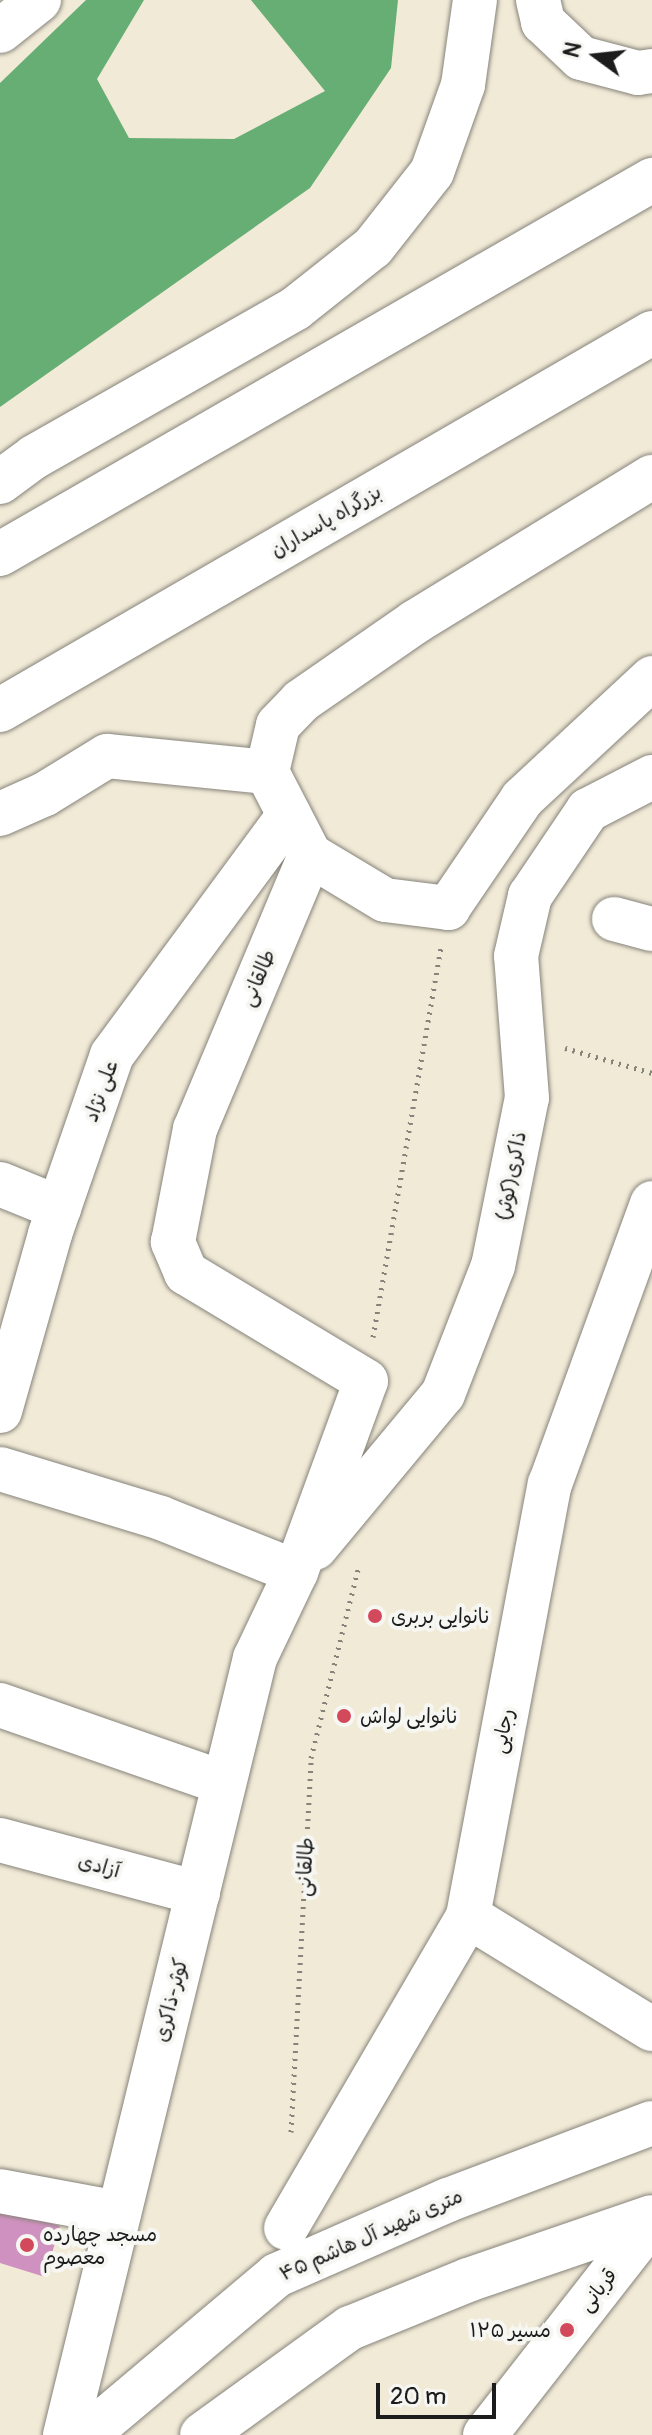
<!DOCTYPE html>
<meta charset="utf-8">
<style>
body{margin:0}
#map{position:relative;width:652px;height:2435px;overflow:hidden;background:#f1ead7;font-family:Pangolin,"Playpen Sans Arabic",sans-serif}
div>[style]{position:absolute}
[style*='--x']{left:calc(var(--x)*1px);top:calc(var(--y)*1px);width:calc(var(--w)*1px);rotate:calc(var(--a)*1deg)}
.forest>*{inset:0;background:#66ae74}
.building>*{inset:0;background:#cf92c0}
.path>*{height:5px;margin-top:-2.5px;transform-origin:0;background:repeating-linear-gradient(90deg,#86837a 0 2px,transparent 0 8px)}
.roads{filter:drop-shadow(0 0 2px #86837a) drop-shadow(0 0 2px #86837a)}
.minor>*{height:44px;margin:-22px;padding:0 22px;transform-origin:22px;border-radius:22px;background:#fff}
.major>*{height:44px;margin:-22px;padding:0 22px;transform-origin:22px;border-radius:22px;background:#fff}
.highway>*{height:44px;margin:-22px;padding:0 22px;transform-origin:22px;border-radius:22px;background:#fff}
.dots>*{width:22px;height:22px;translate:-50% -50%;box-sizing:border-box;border:4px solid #f6f6f2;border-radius:50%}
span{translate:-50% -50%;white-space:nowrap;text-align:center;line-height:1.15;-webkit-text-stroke:8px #f6f6f2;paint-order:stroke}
.street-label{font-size:20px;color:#1c1c1c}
.poi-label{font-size:20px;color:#1c1c1c}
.left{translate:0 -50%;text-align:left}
.right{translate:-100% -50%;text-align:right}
.north{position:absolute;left:556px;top:16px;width:80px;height:80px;-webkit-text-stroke:6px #f6f6f2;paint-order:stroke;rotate:285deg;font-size:22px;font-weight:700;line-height:32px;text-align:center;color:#1c1c1c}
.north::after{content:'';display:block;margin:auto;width:28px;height:36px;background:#1c1c1c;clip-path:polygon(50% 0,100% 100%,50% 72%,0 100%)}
.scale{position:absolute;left:376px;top:2383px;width:120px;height:36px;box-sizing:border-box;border:4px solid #1c1c1c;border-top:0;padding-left:10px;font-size:24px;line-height:28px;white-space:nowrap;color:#1c1c1c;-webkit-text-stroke:6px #f6f6f2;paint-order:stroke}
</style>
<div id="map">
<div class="forest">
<div style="clip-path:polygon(86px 0,144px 0,97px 79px,129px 138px,234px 139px,325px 91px,251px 0,398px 0,391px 68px,310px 188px,0 407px,0 83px)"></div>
</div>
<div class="building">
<div style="clip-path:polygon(0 2208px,60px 2226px,45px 2277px,0 2263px)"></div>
</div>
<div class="path">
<div style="--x:565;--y:1048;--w:91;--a:16"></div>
<div style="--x:373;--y:1337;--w:395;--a:-80.1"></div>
<div style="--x:291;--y:2132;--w:375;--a:-86.9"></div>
<div style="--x:311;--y:1758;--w:199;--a:-76"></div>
</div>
<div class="roads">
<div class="minor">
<div style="--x:0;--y:31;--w:50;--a:-38.5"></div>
<div style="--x:0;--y:814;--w:49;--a:-24"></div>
<div style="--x:45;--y:794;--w:73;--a:-31.5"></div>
<div style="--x:107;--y:756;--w:161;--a:5.7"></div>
<div style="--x:310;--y:855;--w:87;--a:31"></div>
<div style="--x:385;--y:900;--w:64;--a:7.2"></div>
<div style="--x:448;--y:908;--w:132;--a:-55.8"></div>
<div style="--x:522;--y:799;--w:178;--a:-42.9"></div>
<div style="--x:614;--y:919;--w:39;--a:15"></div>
<div style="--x:0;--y:1184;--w:64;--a:22.1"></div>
<div style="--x:0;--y:1411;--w:184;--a:-74.2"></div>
<div style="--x:50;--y:1234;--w:189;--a:-70.9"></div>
<div style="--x:112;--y:1055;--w:298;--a:-53.6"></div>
<div style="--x:0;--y:1469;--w:168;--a:16.9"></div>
<div style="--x:161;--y:1518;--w:145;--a:21.8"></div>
<div style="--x:315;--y:1548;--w:200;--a:-50.3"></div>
<div style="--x:443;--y:1394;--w:137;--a:-68.7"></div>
<div style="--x:493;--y:1266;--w:171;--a:-78.6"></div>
<div style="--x:527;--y:1098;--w:142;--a:-94.4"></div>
<div style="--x:516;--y:956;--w:62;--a:-76.9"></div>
<div style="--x:530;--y:896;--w:104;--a:-56"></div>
<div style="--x:588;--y:810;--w:72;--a:-27.3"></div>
<div style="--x:0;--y:1705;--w:237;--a:19.2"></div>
<div style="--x:0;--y:1840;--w:205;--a:15"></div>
<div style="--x:468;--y:1916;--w:216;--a:31.6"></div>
<div style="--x:0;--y:2191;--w:121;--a:10.5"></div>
<div style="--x:286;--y:2228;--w:361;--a:-59.7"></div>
<div style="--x:468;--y:1916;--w:440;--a:-79.3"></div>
<div style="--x:550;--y:1484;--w:299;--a:-70"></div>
<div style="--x:65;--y:2435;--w:800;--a:-76.26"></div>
<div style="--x:255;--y:1658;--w:95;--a:-64.5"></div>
<div style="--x:296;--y:1572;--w:203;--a:-69.9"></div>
<div style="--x:366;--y:1381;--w:210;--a:-149"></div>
<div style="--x:186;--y:1273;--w:34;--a:-113"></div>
<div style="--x:173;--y:1242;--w:115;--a:-79"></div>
<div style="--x:195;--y:1129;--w:297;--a:-67.2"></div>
<div style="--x:310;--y:855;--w:93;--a:-117.4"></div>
<div style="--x:267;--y:772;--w:48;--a:-76.8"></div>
<div style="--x:278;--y:725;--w:33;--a:-46"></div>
<div style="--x:301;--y:701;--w:139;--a:-34.7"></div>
<div style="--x:415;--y:622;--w:278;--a:-31.5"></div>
</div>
<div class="major">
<div style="--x:87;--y:2435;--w:248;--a:-40.1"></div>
<div style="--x:277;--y:2275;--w:187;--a:-23.7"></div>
<div style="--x:448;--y:2200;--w:218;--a:-20.7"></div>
<div style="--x:202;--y:2435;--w:183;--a:-35.9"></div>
<div style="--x:350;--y:2328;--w:127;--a:-22.1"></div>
<div style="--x:468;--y:2280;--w:194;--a:-18.9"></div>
<div style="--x:485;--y:2435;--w:271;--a:-52"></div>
</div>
<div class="highway">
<div style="--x:538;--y:0;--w:23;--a:77"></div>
<div style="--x:543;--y:22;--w:52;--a:43.5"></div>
<div style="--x:581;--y:58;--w:59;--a:14.7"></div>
<div style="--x:638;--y:73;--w:14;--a:-8"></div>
<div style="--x:0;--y:482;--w:42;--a:-36.3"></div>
<div style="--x:34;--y:457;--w:301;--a:-29.6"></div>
<div style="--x:296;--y:308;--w:98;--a:-38.4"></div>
<div style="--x:373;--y:247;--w:95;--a:-51.8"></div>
<div style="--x:432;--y:172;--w:92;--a:-70.4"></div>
<div style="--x:463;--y:85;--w:86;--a:-82"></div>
<div style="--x:0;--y:554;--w:752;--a:-29.84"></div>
<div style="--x:0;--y:710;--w:753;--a:-30.04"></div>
</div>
</div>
<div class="dots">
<div style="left:375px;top:1616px;background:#d1495b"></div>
<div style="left:344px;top:1716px;background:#d1495b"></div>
<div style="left:27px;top:2245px;background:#d1495b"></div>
<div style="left:567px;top:2330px;background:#d1495b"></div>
</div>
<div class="street-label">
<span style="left:326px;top:521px;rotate:-30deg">بزرگراه پاسداران</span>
<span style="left:258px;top:978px;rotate:-67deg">طالقانی</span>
<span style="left:101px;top:1091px;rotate:-70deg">علی نژاد</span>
<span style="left:511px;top:1176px;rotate:-79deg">ذاکری(کوثر)</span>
<span style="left:503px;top:1731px;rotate:-79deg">رجایی</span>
<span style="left:99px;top:1866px;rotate:15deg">آزادی</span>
<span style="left:305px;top:1867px;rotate:-87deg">طالقانی</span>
<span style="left:171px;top:2000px;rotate:-76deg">کوثر-ذاکری</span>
<span style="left:371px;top:2235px;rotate:-24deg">۴۵ متری شهید آل هاشم</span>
<span style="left:598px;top:2290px;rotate:-52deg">قربانی</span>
</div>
<div class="poi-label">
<span class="left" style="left:391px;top:1616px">نانوایی بربری</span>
<span class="left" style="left:360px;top:1716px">نانوایی لواش</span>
<span class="left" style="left:43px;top:2246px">مسجد چهارده<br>معصوم</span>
<span class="right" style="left:551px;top:2330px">مسیر ۱۲۵</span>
</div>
<div class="north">N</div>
<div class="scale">20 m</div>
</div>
